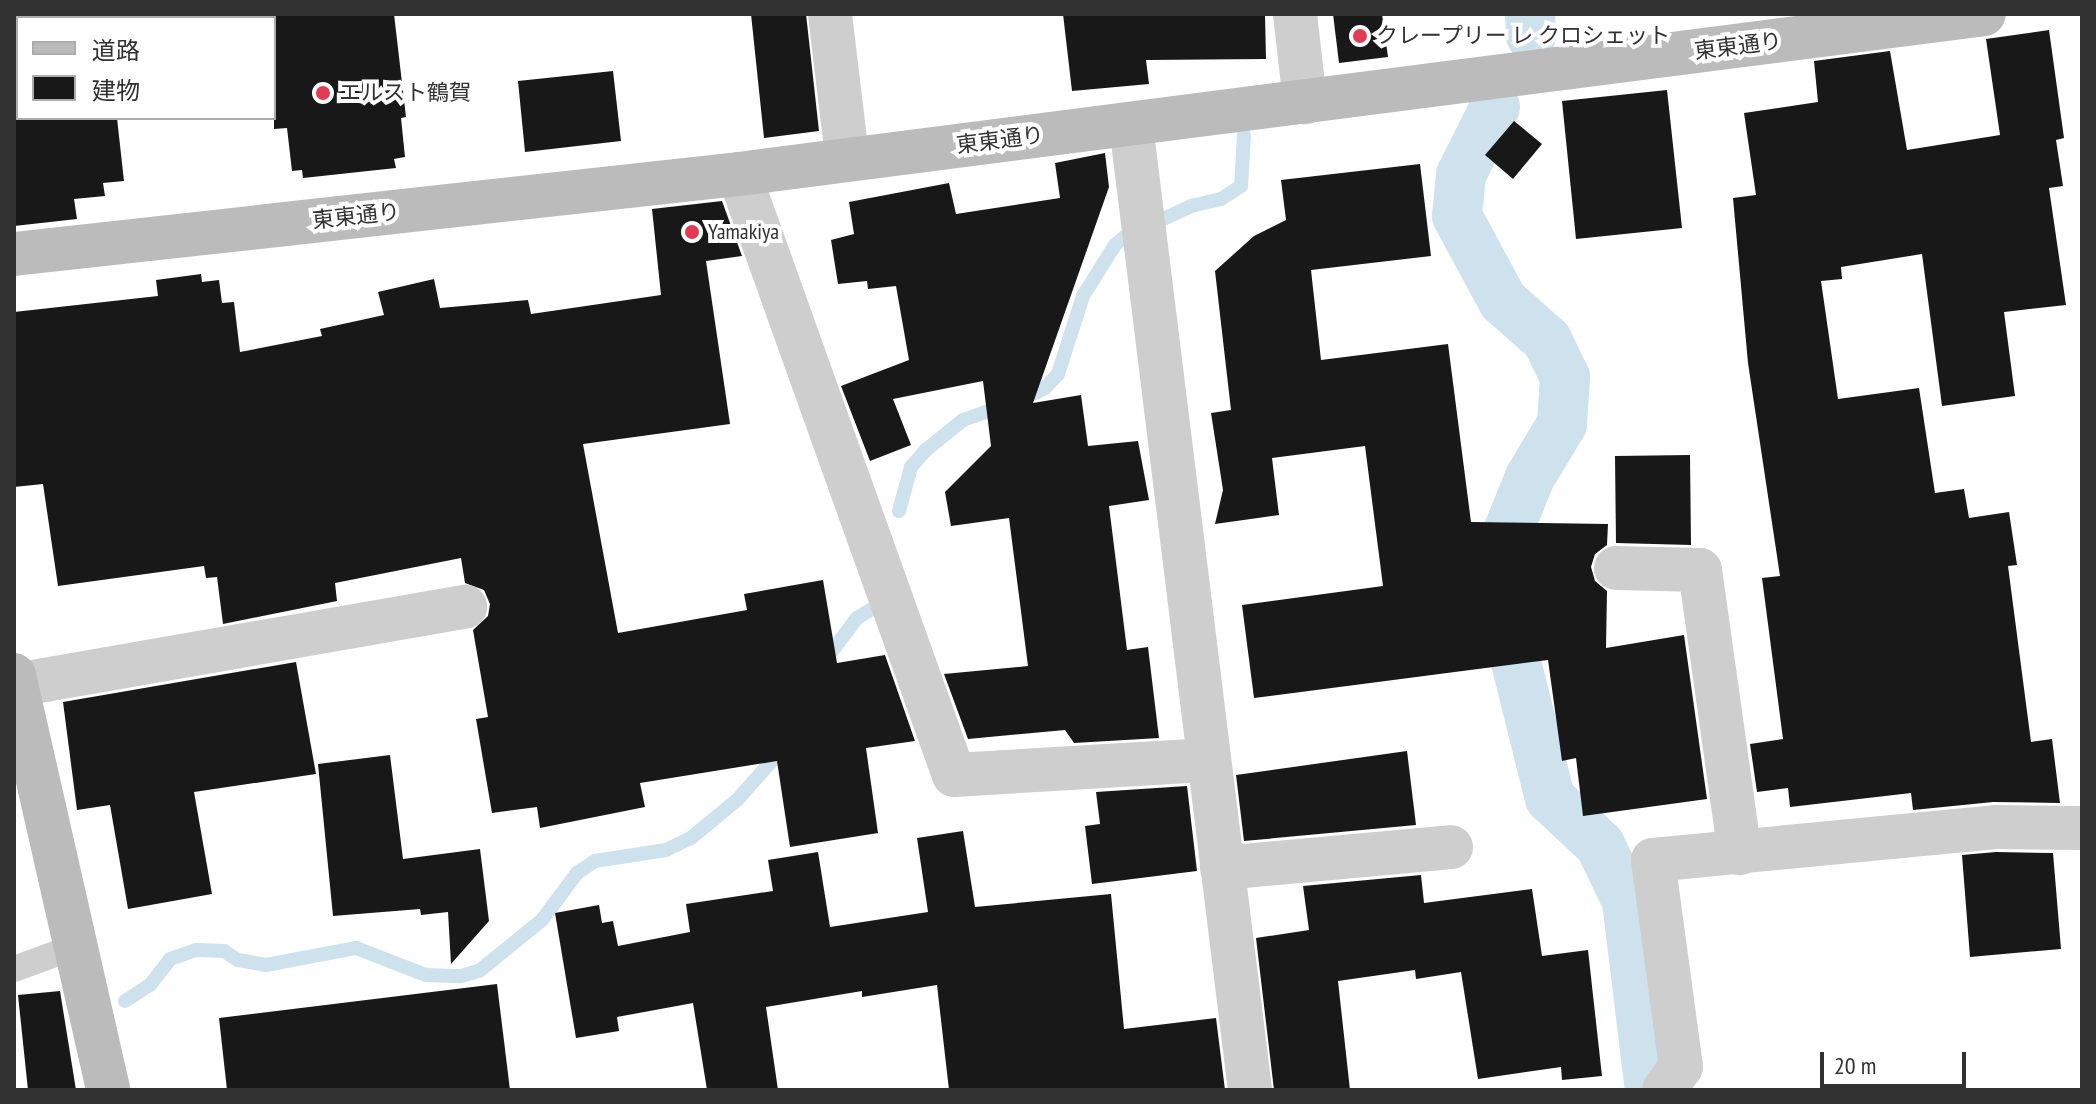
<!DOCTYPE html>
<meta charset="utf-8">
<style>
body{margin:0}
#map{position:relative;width:2096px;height:1104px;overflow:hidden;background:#fff;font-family:"PT Sans Narrow","Noto Sans JP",sans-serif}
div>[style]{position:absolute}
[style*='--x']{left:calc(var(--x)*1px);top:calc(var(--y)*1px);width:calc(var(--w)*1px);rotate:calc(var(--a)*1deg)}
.stream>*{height:14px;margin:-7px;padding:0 7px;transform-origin:7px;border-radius:7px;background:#cde2ec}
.canal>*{height:50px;margin:-25px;padding:0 25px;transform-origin:25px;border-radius:25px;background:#cde2ec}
.building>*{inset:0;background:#181818}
.lane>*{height:26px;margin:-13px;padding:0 13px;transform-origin:13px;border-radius:13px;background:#cecece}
.street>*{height:44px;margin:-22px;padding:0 22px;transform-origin:22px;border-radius:22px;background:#cecece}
.secondary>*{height:44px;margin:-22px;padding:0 22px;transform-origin:22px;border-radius:22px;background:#bbb}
.dots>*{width:22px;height:22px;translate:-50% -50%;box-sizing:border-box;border:4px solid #fff;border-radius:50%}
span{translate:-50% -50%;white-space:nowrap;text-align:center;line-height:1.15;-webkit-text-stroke:8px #fff;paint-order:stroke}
.poi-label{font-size:22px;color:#313131}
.left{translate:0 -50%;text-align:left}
.street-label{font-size:22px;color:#313131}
.frame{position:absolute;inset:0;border:16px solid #313131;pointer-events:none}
.legend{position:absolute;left:16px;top:16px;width:260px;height:104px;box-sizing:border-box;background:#fff;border:2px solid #adadad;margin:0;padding:10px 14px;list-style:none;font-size:24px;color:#313131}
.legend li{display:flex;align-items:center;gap:16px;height:40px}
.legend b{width:40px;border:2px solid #adadad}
.scale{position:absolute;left:1820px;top:1052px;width:146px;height:36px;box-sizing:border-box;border:4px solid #313131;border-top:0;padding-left:10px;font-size:24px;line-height:28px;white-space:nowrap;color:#313131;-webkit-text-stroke:6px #fff;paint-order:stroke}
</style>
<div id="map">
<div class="stream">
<div style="--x:1157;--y:222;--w:38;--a:-25"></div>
<div style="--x:1191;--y:206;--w:31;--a:-13"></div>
<div style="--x:1221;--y:199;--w:24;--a:-33"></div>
<div style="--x:1241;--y:186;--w:51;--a:-86.6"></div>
<div style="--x:1023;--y:399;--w:25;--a:-27"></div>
<div style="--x:1045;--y:388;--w:19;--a:-47"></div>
<div style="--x:1058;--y:374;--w:82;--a:-72.2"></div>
<div style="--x:1083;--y:296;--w:60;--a:-57.9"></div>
<div style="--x:1115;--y:245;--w:17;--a:-40"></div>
<div style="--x:899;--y:511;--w:46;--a:-74.7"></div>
<div style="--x:911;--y:467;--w:23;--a:-49"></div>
<div style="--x:926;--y:450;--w:48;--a:-39"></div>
<div style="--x:963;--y:420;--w:42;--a:-19.3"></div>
<div style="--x:823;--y:663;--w:56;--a:-52.9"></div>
<div style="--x:857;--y:618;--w:27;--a:-31"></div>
<div style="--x:125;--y:1001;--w:30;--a:-33"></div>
<div style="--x:150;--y:985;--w:33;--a:-52"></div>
<div style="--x:170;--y:959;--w:28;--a:-19"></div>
<div style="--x:196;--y:950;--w:28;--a:2"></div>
<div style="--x:224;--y:951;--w:17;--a:33"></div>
<div style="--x:238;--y:960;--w:28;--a:10"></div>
<div style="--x:266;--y:965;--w:92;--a:-10.7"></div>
<div style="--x:356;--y:948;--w:75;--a:21.1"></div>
<div style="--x:426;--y:975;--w:35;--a:2"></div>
<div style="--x:461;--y:976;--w:19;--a:-16"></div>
<div style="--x:479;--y:971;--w:81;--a:-39"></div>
<div style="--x:542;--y:920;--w:59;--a:-53.3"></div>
<div style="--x:577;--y:873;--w:22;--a:-34"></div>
<div style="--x:595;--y:861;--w:72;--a:-8.8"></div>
<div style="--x:666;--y:850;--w:28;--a:-26"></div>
<div style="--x:691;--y:838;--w:61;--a:-39.7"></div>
<div style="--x:738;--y:799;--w:69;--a:-48.5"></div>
</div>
<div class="canal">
<div style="--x:1530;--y:14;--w:22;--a:87"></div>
<div style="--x:1495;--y:107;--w:76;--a:116.6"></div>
<div style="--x:1461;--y:175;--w:41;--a:95.6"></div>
<div style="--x:1457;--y:216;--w:97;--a:61.6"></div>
<div style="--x:1503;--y:301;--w:59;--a:41.6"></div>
<div style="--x:1547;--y:340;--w:41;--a:64.1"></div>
<div style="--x:1565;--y:377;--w:47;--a:93.7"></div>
<div style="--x:1562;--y:424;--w:62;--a:121.1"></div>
<div style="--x:1530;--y:477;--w:61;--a:112"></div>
<div style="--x:1507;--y:534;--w:116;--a:87"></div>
<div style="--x:1513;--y:650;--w:153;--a:76"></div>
<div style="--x:1550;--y:798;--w:69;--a:43.2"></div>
<div style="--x:1600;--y:845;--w:62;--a:64.3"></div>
<div style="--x:1627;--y:901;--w:190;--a:83.1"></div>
</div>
<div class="building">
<div style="clip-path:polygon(274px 14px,394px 14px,406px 117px,401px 118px,405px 157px,394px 159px,396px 168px,303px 178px,302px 170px,292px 171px,287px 128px,274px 129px)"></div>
<div style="clip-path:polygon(751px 14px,806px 14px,819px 131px,764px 138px)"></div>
<div style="clip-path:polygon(1063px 14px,1265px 14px,1266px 59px,1146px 60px,1149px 84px,1072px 91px)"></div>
<div style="clip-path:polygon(1333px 14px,1382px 14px,1388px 57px,1339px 63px)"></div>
<div style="clip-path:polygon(2049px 30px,2064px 138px,2056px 140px,2063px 186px,2049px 188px,2066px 305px,2004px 312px,2015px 396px,1942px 406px,1922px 254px,1841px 267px,1842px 279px,1821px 281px,1838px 399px,1919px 388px,1935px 493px,1964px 489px,1969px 518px,2009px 512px,2017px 565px,2008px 566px,2031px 742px,2052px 739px,2060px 803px,1993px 802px,1913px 810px,1911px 793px,1790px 807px,1788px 788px,1757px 792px,1750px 744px,1783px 739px,1762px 578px,1780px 576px,1748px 363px,1733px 198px,1756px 195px,1744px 113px,1818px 102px,1814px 61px,1890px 51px,1907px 150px,2000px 135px,1986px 39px)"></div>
<div style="clip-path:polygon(613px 71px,621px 141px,525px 152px,518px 81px)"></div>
<div style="clip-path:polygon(1667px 90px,1682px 228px,1576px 239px,1562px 101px)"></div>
<div style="clip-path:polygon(14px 118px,117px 118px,124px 181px,103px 183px,105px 196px,74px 199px,77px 219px,14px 226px)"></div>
<div style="clip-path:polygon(1514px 121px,1542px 144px,1513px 179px,1485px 155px)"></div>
<div style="clip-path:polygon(1105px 153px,1109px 187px,1033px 403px,1081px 395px,1088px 446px,1138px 441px,1149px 500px,1109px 506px,1127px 650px,1148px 647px,1159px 738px,1074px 743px,1065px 730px,968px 739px,944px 674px,1028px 666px,1009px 518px,951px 526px,945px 492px,991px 446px,983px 381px,893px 399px,911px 445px,870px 461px,841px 386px,909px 360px,896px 286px,868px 289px,867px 281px,838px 284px,831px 240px,854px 234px,849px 202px,949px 183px,956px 214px,1060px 198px,1055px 163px)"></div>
<div style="clip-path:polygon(1420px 164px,1431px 256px,1311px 270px,1321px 360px,1448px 344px,1471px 522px,1608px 524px,1607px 545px,1595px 554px,1591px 567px,1595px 581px,1607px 591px,1606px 648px,1684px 635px,1707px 799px,1583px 816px,1576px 758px,1562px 761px,1548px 660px,1254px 698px,1242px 605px,1383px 586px,1365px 446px,1272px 458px,1279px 515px,1215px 524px,1223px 490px,1211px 413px,1231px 410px,1215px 271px,1254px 236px,1286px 220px,1281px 180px)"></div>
<div style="clip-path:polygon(722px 201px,742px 256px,706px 261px,730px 424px,583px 444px,618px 633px,747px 610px,744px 594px,823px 580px,837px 663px,885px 655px,915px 741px,866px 748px,878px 833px,790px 847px,777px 761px,640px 783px,645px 807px,540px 828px,537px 807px,492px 813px,476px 719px,488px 717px,473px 630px,488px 616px,490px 604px,484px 590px,465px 583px,461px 558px,335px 583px,337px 601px,223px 624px,217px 577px,206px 578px,204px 566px,58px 586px,43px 484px,14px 487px,14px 312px,158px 296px,156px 280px,201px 274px,202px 282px,219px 280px,222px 303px,234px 302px,240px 352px,322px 336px,320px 329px,384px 315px,378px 292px,434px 279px,440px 308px,528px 300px,531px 314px,661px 295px,652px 209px)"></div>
<div style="clip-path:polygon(1690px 455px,1691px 545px,1616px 543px,1615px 456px)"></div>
<div style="clip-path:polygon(296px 662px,316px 774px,194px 792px,212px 894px,128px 909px,110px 805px,77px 810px,63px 702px)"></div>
<div style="clip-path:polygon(1407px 751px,1416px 825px,1244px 841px,1236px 775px)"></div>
<div style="clip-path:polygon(390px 755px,403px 859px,480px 849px,489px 921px,451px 964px,448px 912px,421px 915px,420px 909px,333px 916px,318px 764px)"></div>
<div style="clip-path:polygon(1187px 786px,1197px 871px,1092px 884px,1085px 826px,1100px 824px,1096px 792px)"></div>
<div style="clip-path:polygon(963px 831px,975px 907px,1111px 894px,1124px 1029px,1216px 1018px,1225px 1090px,949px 1090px,937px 985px,862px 997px,862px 991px,766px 1007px,778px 1090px,707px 1090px,693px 1003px,617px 1017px,619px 1031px,576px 1038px,555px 913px,599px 905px,602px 923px,613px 921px,618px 946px,690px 932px,686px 904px,773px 891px,768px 860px,818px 852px,830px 927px,928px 912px,917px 838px)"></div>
<div style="clip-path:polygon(1996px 852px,2053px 853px,2061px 949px,1970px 957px,1962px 855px)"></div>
<div style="clip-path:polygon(1421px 875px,1424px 903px,1532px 889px,1542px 956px,1588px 950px,1602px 1076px,1562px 1080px,1561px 1067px,1478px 1079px,1461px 972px,1416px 979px,1415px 970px,1338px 981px,1350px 1090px,1274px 1090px,1256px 938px,1309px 930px,1303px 886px)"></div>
<div style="clip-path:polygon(497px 984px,510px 1090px,227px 1090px,219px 1018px)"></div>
<div style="clip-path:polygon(60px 991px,76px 1090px,28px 1090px,18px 995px)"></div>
</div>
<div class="lane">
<div style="--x:14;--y:969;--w:67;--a:-20.1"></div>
</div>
<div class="street">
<div style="--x:830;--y:14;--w:144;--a:83.2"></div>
<div style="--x:1295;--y:14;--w:89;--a:83.5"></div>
<div style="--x:1131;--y:125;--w:972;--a:82.97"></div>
<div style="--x:739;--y:174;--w:638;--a:70.32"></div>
<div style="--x:954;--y:775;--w:255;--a:-3.4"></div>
<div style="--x:1616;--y:568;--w:84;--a:1.4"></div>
<div style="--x:1700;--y:570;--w:286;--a:82"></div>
<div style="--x:16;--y:685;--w:456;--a:-9.9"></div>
<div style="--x:1222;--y:868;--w:230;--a:-5.2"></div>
<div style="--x:1664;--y:1090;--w:29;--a:-54"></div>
<div style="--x:1681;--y:1067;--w:209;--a:-97.7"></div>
<div style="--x:1653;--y:860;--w:344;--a:-5.5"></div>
<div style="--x:1995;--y:827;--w:87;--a:0.7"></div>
</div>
<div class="secondary">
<div style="--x:14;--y:254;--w:729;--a:-6.3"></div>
<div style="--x:739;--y:174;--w:1255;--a:-7.32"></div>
<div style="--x:14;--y:675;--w:426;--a:77.2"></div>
</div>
<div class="dots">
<div style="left:1360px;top:36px;background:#e03a54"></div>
<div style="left:323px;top:93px;background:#e03a54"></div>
<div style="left:692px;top:232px;background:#e03a54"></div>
</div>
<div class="poi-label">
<span class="left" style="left:1376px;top:36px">クレープリー レ クロシェット</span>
<span class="left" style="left:339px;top:93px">エルスト鶴賀</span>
<span class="left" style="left:708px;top:232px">Yamakiya</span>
</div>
<div class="street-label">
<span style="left:1738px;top:46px;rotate:-7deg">東東通り</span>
<span style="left:1000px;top:140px;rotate:-7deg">東東通り</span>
<span style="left:356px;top:216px;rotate:-6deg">東東通り</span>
</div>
<div class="frame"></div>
<ul class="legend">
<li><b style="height:10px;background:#bbb"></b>道路</li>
<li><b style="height:22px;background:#181818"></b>建物</li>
</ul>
<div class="scale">20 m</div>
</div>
